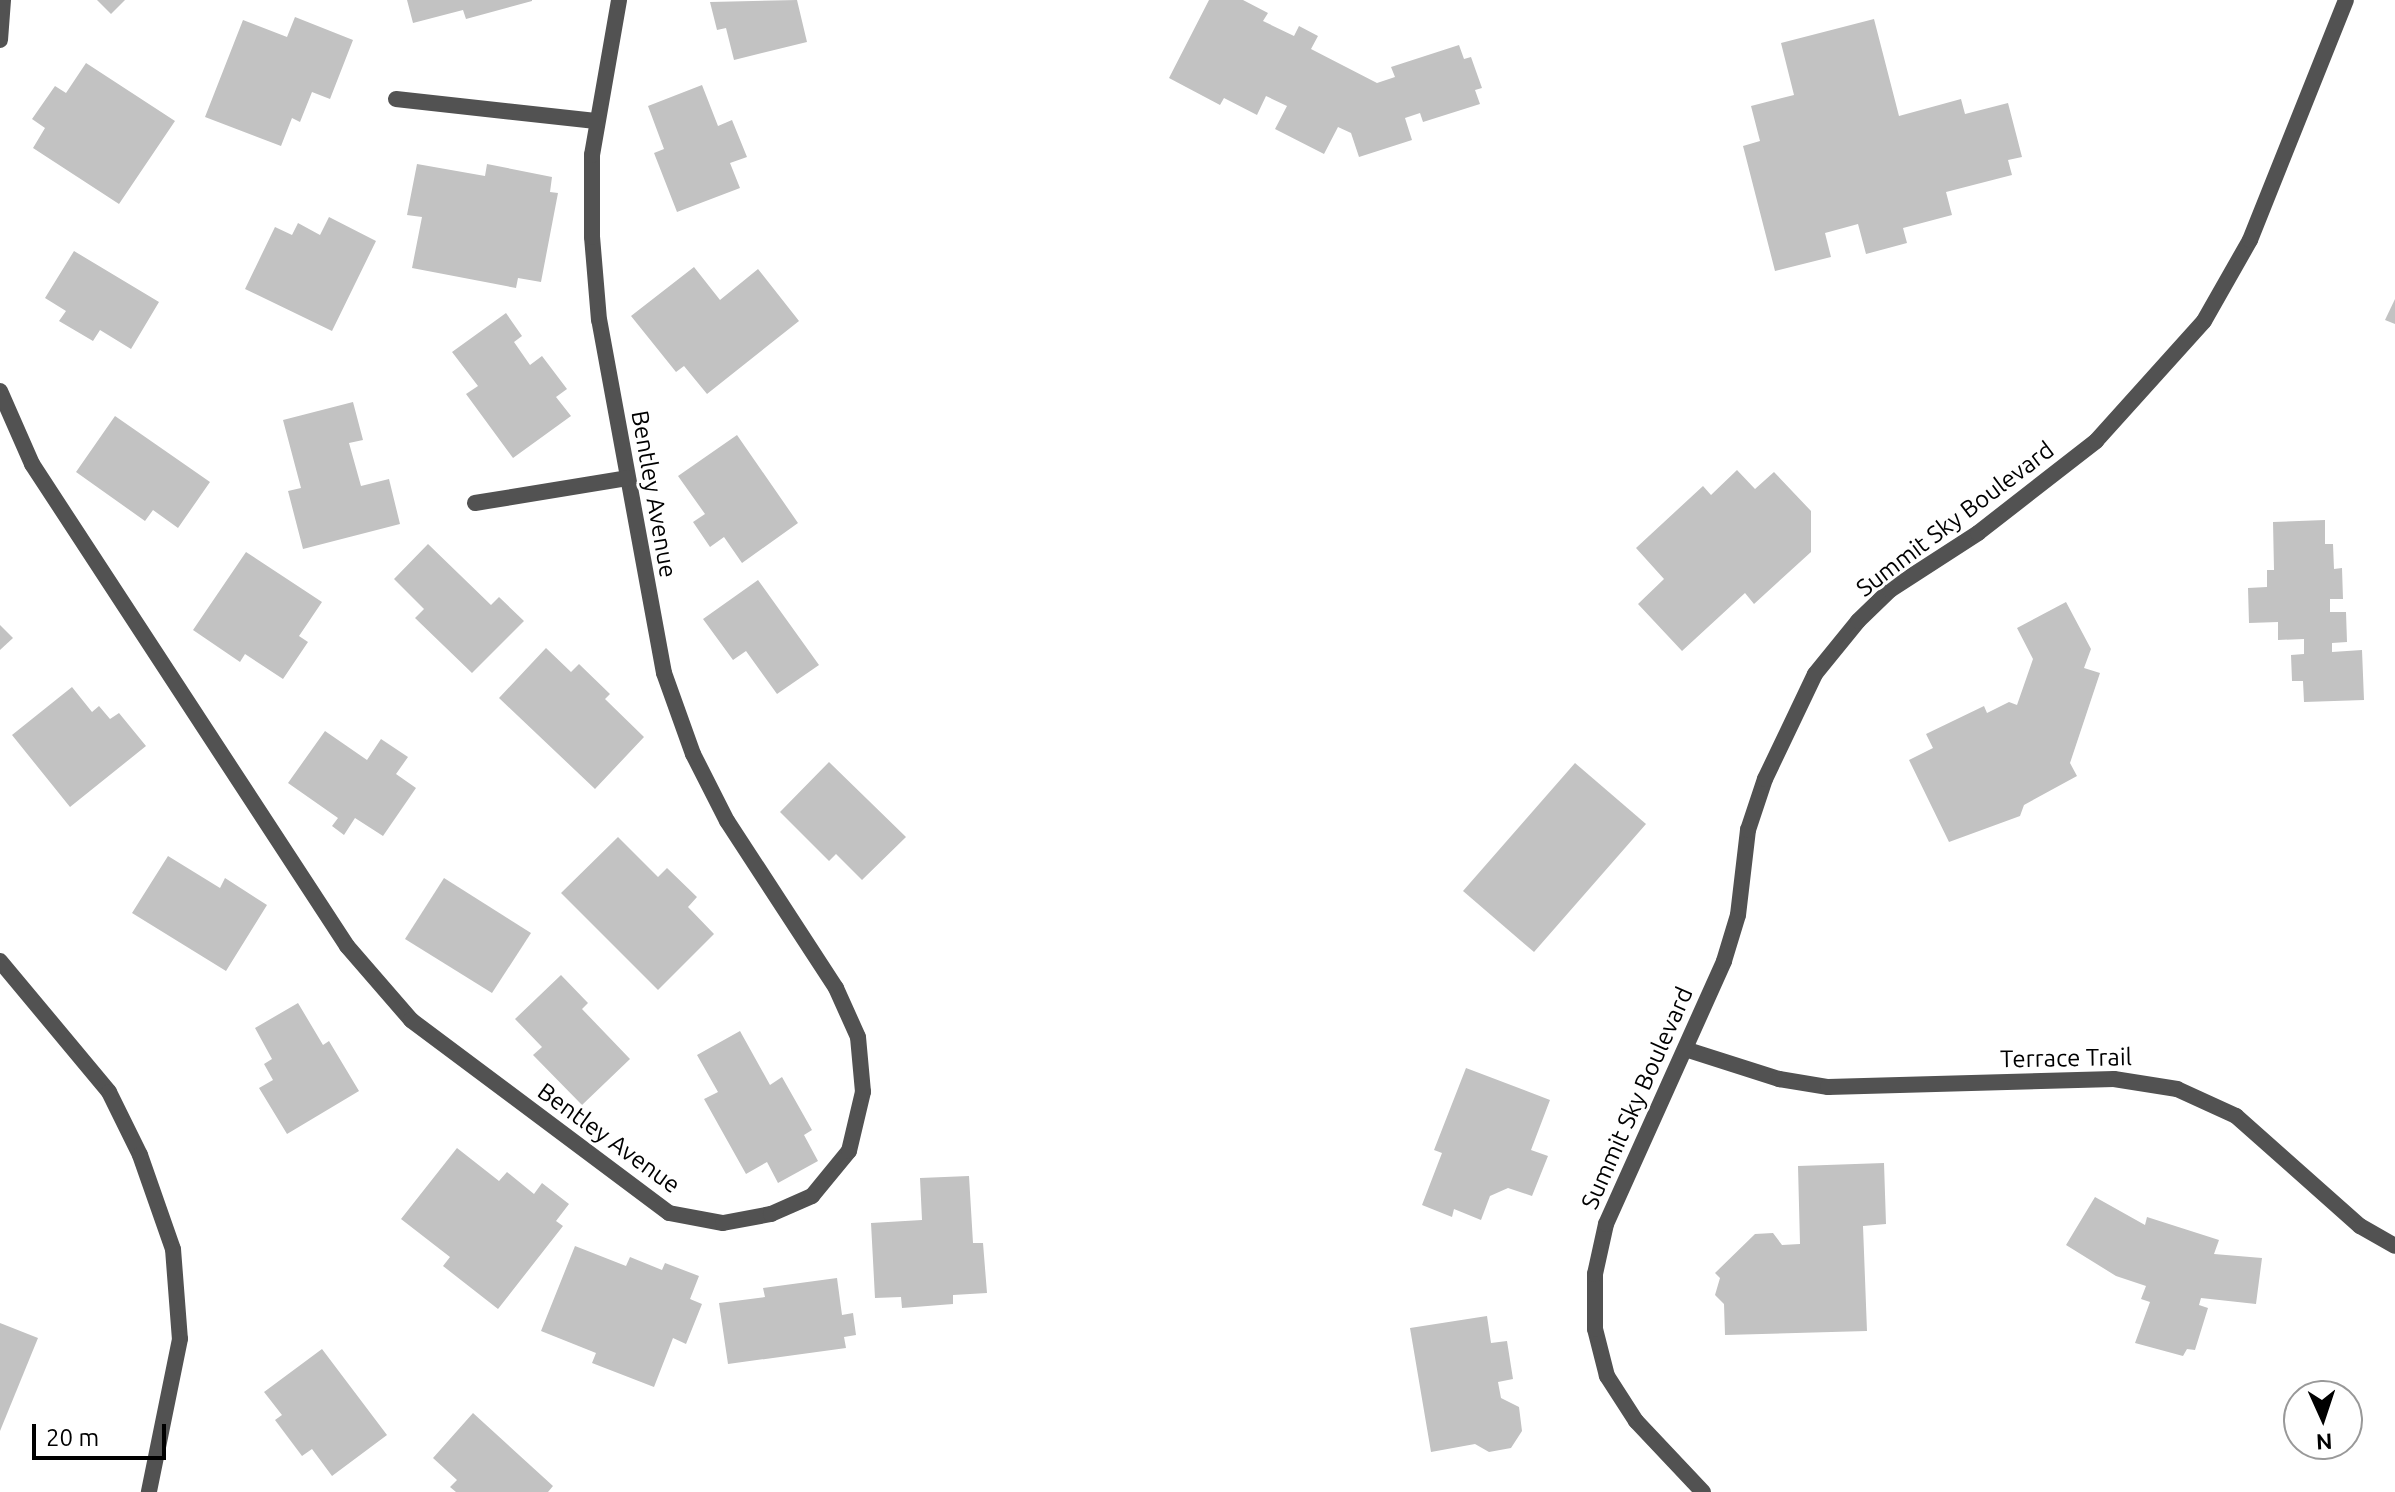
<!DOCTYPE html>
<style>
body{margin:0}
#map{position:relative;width:2395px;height:1492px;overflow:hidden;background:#fff;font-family:Ubuntu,sans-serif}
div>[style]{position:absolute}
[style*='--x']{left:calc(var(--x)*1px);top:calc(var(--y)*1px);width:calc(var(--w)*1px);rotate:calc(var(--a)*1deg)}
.building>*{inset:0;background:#c2c2c2}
.street>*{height:16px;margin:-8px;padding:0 8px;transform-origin:8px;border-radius:8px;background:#525252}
span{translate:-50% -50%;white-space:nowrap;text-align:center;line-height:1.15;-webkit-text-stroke:6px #fff;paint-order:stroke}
.street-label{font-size:24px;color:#000}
.north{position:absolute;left:2283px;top:1380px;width:80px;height:80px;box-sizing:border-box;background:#fff;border:2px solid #999;border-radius:50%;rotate:177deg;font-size:22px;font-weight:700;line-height:32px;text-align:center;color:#000}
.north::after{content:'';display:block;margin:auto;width:28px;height:36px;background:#000;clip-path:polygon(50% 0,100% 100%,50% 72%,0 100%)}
.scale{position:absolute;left:32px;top:1424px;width:134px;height:36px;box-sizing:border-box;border:4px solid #000;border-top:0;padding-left:10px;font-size:24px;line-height:28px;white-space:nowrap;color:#000;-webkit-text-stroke:6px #fff;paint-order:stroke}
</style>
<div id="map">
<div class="building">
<div style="clip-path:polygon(97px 0,125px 0,111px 14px)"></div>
<div style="clip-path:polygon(407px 0,532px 0,532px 1px,466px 19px,463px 10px,413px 23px)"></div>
<div style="clip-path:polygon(797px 0,807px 42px,734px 60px,726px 28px,717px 30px,710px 2px)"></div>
<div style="clip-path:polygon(1209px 0,1243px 0,1268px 13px,1263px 21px,1294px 36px,1299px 26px,1318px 36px,1311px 49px,1377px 83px,1395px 77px,1391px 67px,1459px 45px,1464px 59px,1471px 57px,1482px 88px,1475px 90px,1480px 104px,1423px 122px,1420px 113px,1405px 118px,1412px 140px,1359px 157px,1351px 133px,1338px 127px,1324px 154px,1275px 129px,1287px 106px,1266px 96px,1257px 115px,1224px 98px,1220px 105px,1169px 78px)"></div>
<div style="clip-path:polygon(295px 17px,353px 40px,330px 99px,312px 92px,300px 122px,292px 118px,281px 146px,205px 117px,243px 20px,287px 37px)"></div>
<div style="clip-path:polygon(1874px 19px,1899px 116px,1961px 99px,1965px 114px,2008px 103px,2022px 157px,2008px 160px,2012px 175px,1946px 192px,1952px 215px,1903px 228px,1907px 243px,1866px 254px,1858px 224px,1825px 233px,1831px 257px,1775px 271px,1743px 146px,1760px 141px,1751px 106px,1794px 95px,1781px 43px)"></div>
<div style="clip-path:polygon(86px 63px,175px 121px,119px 204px,33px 148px,45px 128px,32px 119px,55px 86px,66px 93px)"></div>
<div style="clip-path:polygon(702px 85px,718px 126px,732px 120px,747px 157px,730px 163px,740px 188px,677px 212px,654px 153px,664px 149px,648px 106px)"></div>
<div style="clip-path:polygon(417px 164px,485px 176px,487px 164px,552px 177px,550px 192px,558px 193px,541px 282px,518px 278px,516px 288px,412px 268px,422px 217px,407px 215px)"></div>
<div style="clip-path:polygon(329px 217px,376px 241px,332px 331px,245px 289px,275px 227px,292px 235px,298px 223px,320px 235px)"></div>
<div style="clip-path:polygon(74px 251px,159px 302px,131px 349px,100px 330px,93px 341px,59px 321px,66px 311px,45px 298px)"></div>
<div style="clip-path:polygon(694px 267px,720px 300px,758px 269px,799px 321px,707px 394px,684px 366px,676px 372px,631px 316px)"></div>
<div style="clip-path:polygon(2395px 299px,2395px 324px,2385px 320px)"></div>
<div style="clip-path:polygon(506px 313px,522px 336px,514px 342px,530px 365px,542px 356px,567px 389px,556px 397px,571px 416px,513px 458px,466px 394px,478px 386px,452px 352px)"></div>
<div style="clip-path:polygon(353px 402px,363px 440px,349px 443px,361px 486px,389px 479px,400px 524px,303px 549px,288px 491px,301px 488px,283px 420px)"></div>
<div style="clip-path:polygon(115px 416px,210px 482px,178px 528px,153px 510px,145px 521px,76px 472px)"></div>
<div style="clip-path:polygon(737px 435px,798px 523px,742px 563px,724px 537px,710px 547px,693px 522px,705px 514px,678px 476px)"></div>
<div style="clip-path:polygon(1737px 470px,1755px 489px,1774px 472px,1811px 511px,1811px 552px,1754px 604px,1745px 593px,1682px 651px,1638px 604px,1664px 579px,1636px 548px,1703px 486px,1711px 495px)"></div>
<div style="clip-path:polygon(2325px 520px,2325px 544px,2333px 544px,2334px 569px,2342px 568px,2343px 599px,2330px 599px,2330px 612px,2346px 612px,2347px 642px,2332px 643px,2332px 652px,2362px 650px,2364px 700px,2304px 702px,2303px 681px,2292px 681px,2291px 655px,2304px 654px,2304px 639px,2278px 640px,2278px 622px,2249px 623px,2248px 588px,2267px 587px,2267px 570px,2274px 570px,2273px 522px)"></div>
<div style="clip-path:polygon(428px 544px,491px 605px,499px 597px,524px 621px,472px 673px,415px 618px,424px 609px,394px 579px)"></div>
<div style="clip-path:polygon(246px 552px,322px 602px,299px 636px,308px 642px,283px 679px,245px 654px,240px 662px,193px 630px)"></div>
<div style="clip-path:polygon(758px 580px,819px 665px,777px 694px,746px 651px,733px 660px,703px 619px)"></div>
<div style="clip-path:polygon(2066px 602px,2091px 649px,2084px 668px,2100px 673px,2070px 763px,2077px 776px,2024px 805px,2020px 816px,1949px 842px,1909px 760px,1933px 748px,1926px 734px,1984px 706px,1987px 713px,2009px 702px,2017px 705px,2033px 659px,2017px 628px)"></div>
<div style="clip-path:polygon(0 625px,13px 638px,0 650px)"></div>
<div style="clip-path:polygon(546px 648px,571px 672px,579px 664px,610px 694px,605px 699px,644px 737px,595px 789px,499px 698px)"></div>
<div style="clip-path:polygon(72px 687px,92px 712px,99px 706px,110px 719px,119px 713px,146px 746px,70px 807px,12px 735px)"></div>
<div style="clip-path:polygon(325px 731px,367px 760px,381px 739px,408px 757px,396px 774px,416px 788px,383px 836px,355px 818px,344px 835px,332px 826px,338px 818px,288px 783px)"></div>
<div style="clip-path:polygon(829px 762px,906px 837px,862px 880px,836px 854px,829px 861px,780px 812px)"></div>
<div style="clip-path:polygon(1575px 763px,1646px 824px,1534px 952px,1463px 891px)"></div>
<div style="clip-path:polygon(618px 837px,658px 877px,667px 868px,697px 897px,688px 907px,714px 934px,658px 990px,561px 893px)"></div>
<div style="clip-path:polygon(168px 856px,220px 888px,225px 878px,267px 905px,226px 971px,132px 913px)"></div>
<div style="clip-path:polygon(444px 878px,531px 933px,492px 993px,405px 939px)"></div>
<div style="clip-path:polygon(561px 975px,588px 1003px,582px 1009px,630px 1059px,582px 1105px,533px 1055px,542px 1047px,515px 1019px)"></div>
<div style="clip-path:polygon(298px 1003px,323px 1045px,329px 1041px,359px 1091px,287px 1134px,259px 1088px,273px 1080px,264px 1064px,272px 1059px,255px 1028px)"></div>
<div style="clip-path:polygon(740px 1031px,770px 1085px,782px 1077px,812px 1130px,804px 1135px,818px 1161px,778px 1183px,767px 1162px,746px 1174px,704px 1099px,718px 1092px,697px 1055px)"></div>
<div style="clip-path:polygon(1466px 1068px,1550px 1100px,1531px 1150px,1548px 1156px,1532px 1196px,1508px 1188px,1490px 1196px,1481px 1220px,1454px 1209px,1452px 1217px,1422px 1205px,1442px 1153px,1434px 1150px)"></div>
<div style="clip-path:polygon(457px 1148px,499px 1181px,507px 1172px,534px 1194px,542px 1183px,569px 1204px,556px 1221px,563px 1226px,498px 1309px,443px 1266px,450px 1257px,401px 1219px)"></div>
<div style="clip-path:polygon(1884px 1163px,1886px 1224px,1863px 1226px,1867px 1331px,1725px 1335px,1724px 1304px,1715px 1295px,1720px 1278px,1715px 1273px,1755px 1234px,1773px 1233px,1782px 1245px,1800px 1244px,1798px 1166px)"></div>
<div style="clip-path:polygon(969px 1176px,973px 1243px,983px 1243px,987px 1293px,953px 1295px,953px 1304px,902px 1308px,901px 1297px,875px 1298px,871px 1223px,922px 1220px,920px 1178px)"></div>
<div style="clip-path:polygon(2095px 1197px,2145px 1225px,2147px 1217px,2219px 1240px,2214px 1254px,2262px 1258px,2256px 1304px,2201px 1298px,2199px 1305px,2208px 1308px,2195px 1350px,2187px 1349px,2183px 1356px,2135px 1343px,2150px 1302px,2141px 1299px,2146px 1286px,2116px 1276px,2066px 1245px)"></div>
<div style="clip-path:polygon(575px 1246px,626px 1266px,630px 1257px,662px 1270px,665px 1263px,699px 1276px,690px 1299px,702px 1304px,686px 1344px,673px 1338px,654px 1387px,592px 1363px,596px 1353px,541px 1331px)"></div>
<div style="clip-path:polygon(837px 1278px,842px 1315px,853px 1313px,856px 1335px,844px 1337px,846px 1348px,728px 1364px,719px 1303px,765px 1297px,763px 1288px)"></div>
<div style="clip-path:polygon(1487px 1316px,1491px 1343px,1507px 1341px,1513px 1379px,1498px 1382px,1501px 1398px,1519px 1407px,1522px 1431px,1511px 1448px,1489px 1452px,1475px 1444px,1431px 1452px,1410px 1328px)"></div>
<div style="clip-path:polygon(0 1323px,38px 1338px,0 1431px)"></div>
<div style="clip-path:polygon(322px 1349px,387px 1435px,332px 1476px,312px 1449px,302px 1456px,275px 1420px,282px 1415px,264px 1392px)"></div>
<div style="clip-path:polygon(473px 1413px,553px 1486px,548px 1492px,456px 1492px,450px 1487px,457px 1480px,433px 1458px)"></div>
</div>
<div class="street">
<div style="--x:0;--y:40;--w:40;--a:-85.7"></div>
<div style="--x:396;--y:99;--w:201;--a:6.3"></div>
<div style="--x:0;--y:391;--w:80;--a:66.3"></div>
<div style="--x:32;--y:464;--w:576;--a:56.83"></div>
<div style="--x:347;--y:946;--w:98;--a:49.1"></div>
<div style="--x:411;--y:1020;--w:322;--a:36.8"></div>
<div style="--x:669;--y:1213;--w:55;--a:10.5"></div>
<div style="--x:723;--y:1223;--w:49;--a:-10.6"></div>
<div style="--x:771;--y:1214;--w:45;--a:-23.7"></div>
<div style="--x:812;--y:1196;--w:58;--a:-50.6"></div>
<div style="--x:849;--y:1151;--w:61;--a:-76.7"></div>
<div style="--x:863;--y:1092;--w:55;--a:-95.2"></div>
<div style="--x:858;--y:1037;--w:54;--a:-114.2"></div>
<div style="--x:836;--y:988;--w:199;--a:-123.1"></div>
<div style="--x:727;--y:821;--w:75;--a:-116.9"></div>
<div style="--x:693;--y:754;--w:86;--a:-109.7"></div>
<div style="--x:664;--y:673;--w:359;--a:-100.4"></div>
<div style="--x:599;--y:320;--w:83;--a:-94.8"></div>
<div style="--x:592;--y:237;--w:82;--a:-90"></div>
<div style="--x:592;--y:155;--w:157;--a:-80.1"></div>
<div style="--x:475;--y:503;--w:154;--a:-9.3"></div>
<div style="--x:0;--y:961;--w:170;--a:50.2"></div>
<div style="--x:109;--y:1092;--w:70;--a:63.8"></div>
<div style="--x:140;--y:1155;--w:100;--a:70.7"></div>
<div style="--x:173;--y:1249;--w:90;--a:85.6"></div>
<div style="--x:180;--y:1339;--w:156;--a:101.5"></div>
<div style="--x:1688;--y:1050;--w:96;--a:17.7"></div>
<div style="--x:1779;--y:1079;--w:50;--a:9.3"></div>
<div style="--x:1828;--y:1087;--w:286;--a:-1.6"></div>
<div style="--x:2114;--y:1079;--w:64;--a:9"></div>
<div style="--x:2177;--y:1089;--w:65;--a:24.6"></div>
<div style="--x:2236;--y:1116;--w:166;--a:41.6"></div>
<div style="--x:2360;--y:1226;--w:40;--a:29.7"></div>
<div style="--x:1703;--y:1492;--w:98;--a:-133.3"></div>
<div style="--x:1636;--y:1421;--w:54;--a:-122.8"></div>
<div style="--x:1607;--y:1376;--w:49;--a:-104.3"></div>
<div style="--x:1595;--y:1329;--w:55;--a:-90"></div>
<div style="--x:1595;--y:1274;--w:51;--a:-77.6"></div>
<div style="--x:1606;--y:1224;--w:288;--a:-65.8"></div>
<div style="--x:1724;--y:961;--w:48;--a:-73.1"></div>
<div style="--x:1738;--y:915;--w:86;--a:-83.3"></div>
<div style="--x:1748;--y:830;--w:54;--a:-71.6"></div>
<div style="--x:1765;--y:779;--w:116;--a:-64.5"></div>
<div style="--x:1815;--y:674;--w:68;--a:-50.9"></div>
<div style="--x:1858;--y:621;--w:45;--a:-44.1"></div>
<div style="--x:1890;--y:590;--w:105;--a:-32.9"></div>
<div style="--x:1978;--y:533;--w:150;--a:-37.9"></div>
<div style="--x:2096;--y:441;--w:161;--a:-48"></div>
<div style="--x:2204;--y:321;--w:93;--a:-60.4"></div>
<div style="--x:2250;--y:240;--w:258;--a:-68.2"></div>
</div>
<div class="street-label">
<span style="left:654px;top:494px;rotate:80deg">Bentley Avenue</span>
<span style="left:1955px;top:519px;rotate:-37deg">Summit Sky Boulevard</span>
<span style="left:2066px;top:1058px;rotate:-1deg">Terrace Trail</span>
<span style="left:1637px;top:1098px;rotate:-66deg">Summit Sky Boulevard</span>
<span style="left:609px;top:1138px;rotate:36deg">Bentley Avenue</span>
</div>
<div class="north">N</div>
<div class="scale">20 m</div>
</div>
